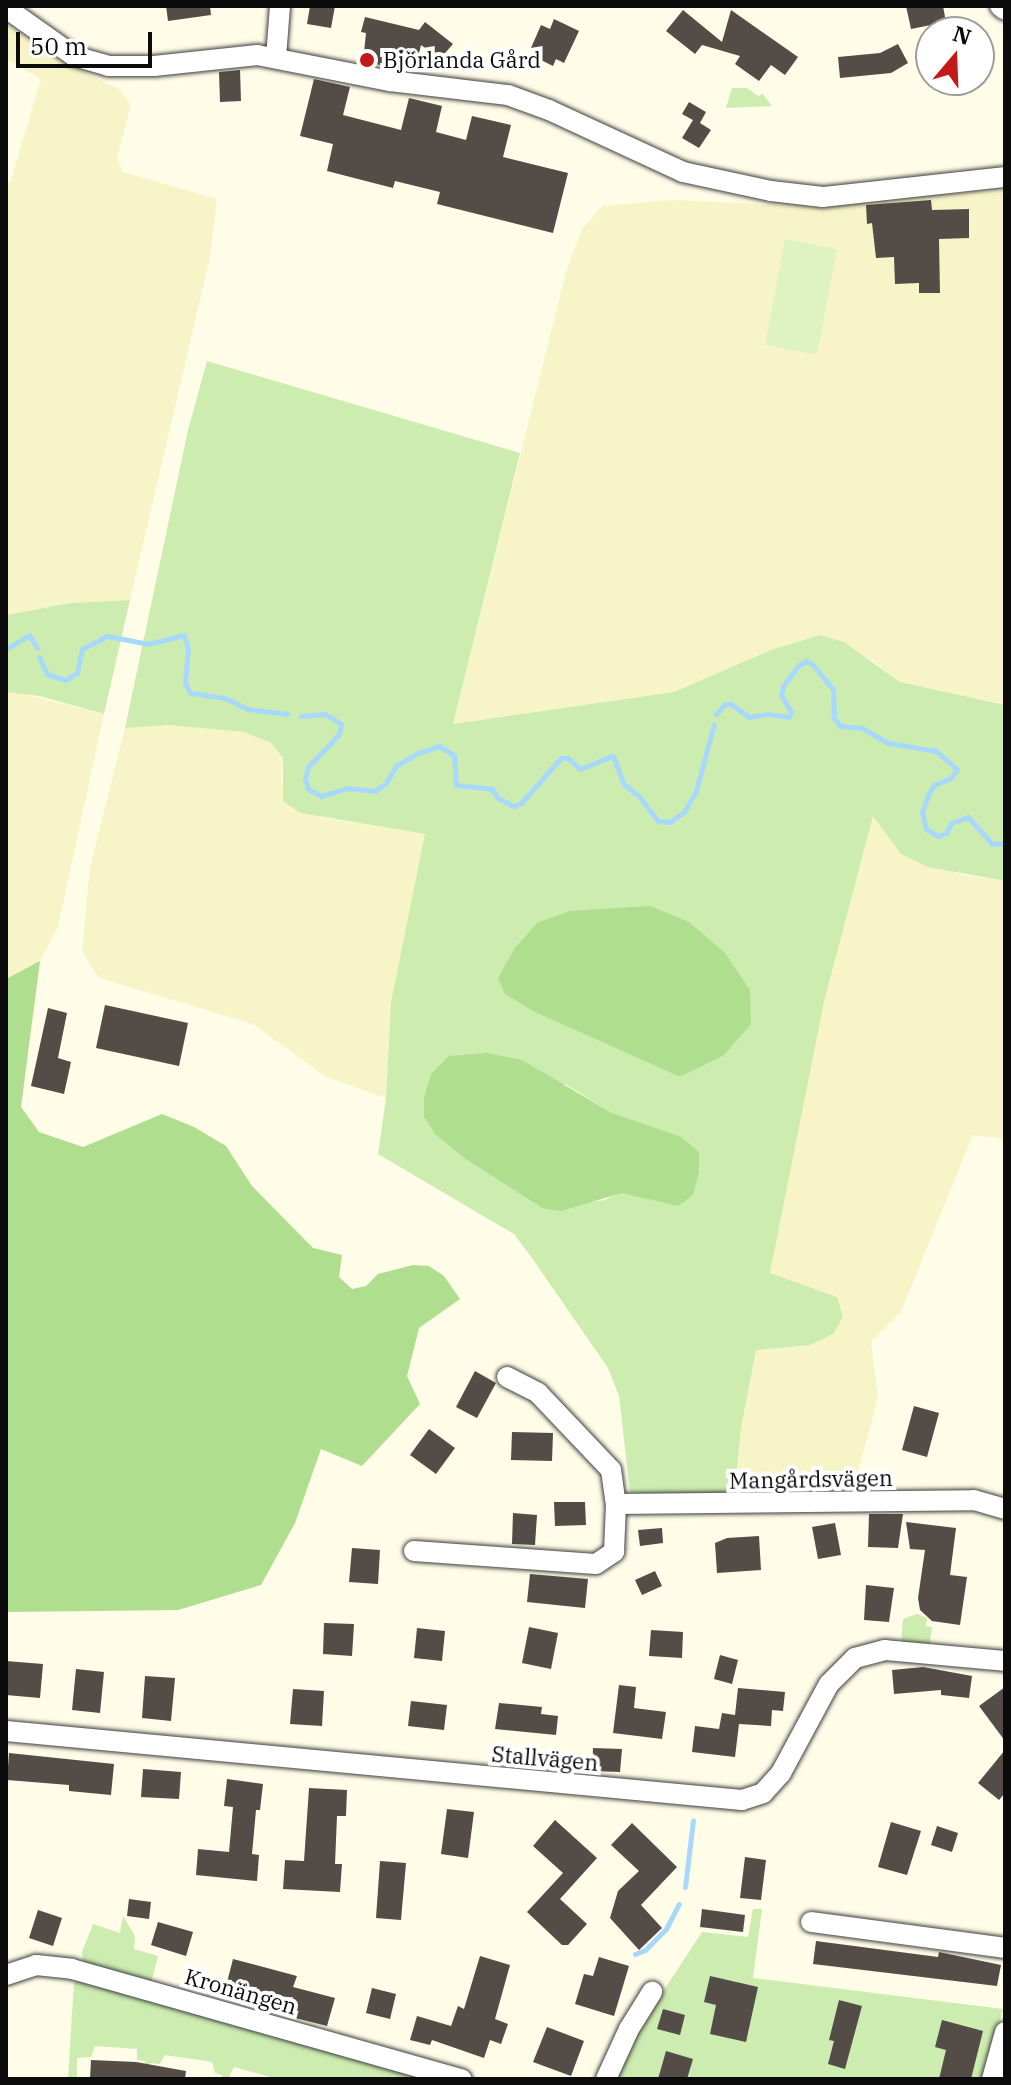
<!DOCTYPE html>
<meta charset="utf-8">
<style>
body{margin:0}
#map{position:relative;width:1011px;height:2085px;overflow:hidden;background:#fffce8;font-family:"IBM Plex Serif",serif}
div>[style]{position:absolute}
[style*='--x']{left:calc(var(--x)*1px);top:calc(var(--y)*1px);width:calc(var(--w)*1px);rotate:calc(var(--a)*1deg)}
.farmland>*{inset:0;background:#f7f5c7}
.green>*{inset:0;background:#ccecb0}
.forest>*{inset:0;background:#aede8e}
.pitch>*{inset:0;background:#dff2c2}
.stream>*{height:5px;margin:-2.5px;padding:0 2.5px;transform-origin:2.5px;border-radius:2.5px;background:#a8d8fb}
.building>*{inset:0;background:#544c46}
.roads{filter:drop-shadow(0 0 2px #3e3e3e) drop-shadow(0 0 2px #3e3e3e)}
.street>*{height:20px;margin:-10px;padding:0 10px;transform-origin:10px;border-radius:10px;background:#fff}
.dots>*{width:22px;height:22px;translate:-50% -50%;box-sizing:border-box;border:4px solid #fff;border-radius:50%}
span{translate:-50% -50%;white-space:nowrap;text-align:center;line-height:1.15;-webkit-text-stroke:8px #fff;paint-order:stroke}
.poi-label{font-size:22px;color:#0b0b0b}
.left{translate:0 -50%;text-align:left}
.street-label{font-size:22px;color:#0b0b0b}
.frame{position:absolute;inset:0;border:8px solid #0b0b0b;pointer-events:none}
.north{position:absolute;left:915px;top:16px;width:80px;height:80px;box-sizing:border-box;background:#fff;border:2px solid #9d9d9d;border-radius:50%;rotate:19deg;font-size:22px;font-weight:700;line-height:32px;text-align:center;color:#0b0b0b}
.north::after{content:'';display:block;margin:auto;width:28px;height:36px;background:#c41919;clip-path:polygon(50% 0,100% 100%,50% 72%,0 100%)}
.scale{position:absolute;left:16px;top:32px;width:136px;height:36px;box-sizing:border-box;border:4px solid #0b0b0b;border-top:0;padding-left:10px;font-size:24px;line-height:28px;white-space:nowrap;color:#0b0b0b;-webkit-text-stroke:6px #fff;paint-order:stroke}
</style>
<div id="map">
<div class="farmland">
<div style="clip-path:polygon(6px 23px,52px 56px,120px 90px,131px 105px,117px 158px,123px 172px,217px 199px,210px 257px,130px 600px,70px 603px,6px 615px,6px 182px,10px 183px,41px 79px,6px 59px)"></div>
<div style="clip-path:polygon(1005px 190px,1005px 705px,900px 682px,870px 659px,820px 635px,771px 650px,674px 692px,453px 724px,566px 272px,582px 229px,602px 206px,674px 200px,785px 205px)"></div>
<div style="clip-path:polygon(11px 691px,104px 714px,58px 927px,40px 961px,6px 979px,6px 692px)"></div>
<div style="clip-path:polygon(169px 725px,244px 732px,271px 743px,283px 758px,281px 783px,320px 817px,426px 834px,391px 1002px,386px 1098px,326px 1077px,253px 1024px,99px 978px,82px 951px,90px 867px,125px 728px)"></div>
<div style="clip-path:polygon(873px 815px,901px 854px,963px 875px,1005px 881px,1005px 1139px,973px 1135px,901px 1312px,871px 1342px,878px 1398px,851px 1497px,735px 1499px,741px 1427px,756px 1350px,810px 1345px,836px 1297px,770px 1273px,824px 1002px)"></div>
</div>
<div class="green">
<div style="clip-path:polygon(732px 88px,747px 88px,758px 96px,763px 94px,772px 106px,726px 108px)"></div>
<div style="clip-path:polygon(evenodd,207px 361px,520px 453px,453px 724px,674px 692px,771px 650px,820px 635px,844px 642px,900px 682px,1005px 705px,1005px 881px,928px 867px,901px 854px,873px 816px,824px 1002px,770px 1273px,837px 1297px,843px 1317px,833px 1334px,810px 1345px,756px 1350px,741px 1428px,734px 1499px,630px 1492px,619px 1396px,608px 1368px,532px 1258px,514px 1234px,378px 1154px,386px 1098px,391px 1002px,425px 834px,301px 813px,283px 801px,283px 758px,271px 743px,244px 732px,169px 725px,125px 728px,188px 430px,207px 361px,578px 1031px,723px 1056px,680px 1077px,578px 1031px,207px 361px,565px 1084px,612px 1113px,678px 1206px,622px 1192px,605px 1200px,542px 1208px,467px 1160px,565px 1084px)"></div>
<div style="clip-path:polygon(130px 600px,104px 714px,39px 696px,6px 692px,6px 615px,70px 603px)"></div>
<div style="clip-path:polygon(917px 1614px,927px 1618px,926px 1626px,932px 1627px,930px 1642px,926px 1648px,901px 1645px,903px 1619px)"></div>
<div style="clip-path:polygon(753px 1909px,762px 1909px,753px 1978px,1003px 2009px,985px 2079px,612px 2079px,641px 2025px,702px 1932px,748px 1937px)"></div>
<div style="clip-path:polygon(123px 1916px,135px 1936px,134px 1949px,158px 1956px,151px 1983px,83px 1963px,82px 1952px,93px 1924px,120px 1933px)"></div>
<div style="clip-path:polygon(74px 1982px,106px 1982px,452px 2079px,278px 2079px,234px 2067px,228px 2079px,222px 2079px,222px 2075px,215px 2073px,212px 2062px,165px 2055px,160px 2064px,150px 2063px,147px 2079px,143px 2079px,145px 2061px,137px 2060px,137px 2049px,95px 2046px,91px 2057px,77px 2058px,77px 2079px,68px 2079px)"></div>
</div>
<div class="forest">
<div style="clip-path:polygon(650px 906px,689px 922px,725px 953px,750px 990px,751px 1024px,723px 1056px,680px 1077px,533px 1011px,505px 994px,498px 978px,515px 948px,537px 923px,570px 911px)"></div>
<div style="clip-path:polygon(40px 961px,21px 1107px,39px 1132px,83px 1147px,162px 1114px,194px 1127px,226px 1146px,252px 1186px,313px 1248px,342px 1255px,339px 1277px,352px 1289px,366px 1286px,378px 1274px,413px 1265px,429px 1266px,444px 1276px,460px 1299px,419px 1328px,407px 1376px,420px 1404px,362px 1466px,321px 1449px,295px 1523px,261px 1585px,178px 1610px,6px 1612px,6px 979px)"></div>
<div style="clip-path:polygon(487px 1053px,522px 1060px,612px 1113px,681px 1137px,699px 1152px,699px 1172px,693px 1195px,678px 1206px,622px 1193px,561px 1211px,542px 1208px,467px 1160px,436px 1135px,424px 1117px,424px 1098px,431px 1074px,449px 1056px)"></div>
</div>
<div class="pitch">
<div style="clip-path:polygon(785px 239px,837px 249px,817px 355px,765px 345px)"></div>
</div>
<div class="stream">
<div style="--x:6;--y:649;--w:27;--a:-31"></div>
<div style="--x:29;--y:635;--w:15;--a:58"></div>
<div style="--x:39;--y:657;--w:19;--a:65"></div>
<div style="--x:47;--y:674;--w:19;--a:18"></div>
<div style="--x:65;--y:680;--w:14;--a:-30"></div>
<div style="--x:77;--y:673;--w:25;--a:-78"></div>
<div style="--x:82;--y:649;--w:29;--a:-27"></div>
<div style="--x:108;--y:636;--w:41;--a:11.3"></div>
<div style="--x:148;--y:644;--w:37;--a:-14"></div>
<div style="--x:184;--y:635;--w:15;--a:74"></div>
<div style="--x:188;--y:649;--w:34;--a:95"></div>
<div style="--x:185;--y:683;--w:11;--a:63"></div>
<div style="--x:190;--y:693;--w:35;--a:8"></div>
<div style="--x:225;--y:698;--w:25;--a:26"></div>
<div style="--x:248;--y:709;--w:40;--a:7.1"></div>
<div style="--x:716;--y:714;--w:13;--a:-48"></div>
<div style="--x:725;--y:704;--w:6;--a:0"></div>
<div style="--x:731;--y:704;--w:22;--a:36"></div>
<div style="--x:749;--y:717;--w:20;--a:-9"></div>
<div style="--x:769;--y:714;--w:20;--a:9"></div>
<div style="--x:789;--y:717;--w:5;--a:-68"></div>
<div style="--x:791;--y:712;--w:20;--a:-120"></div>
<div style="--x:781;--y:695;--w:9;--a:-77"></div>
<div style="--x:783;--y:686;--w:26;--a:-53"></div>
<div style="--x:799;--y:665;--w:8;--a:-30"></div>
<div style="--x:806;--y:661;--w:7;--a:27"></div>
<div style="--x:812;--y:664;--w:33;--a:50"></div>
<div style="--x:833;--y:689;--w:29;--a:88"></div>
<div style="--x:834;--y:718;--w:10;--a:53"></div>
<div style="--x:840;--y:726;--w:22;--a:5"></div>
<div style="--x:862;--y:728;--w:30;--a:30"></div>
<div style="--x:888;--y:743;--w:49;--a:9.5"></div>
<div style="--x:936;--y:751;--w:28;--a:41"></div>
<div style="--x:957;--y:769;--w:11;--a:124"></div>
<div style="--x:951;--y:778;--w:18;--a:158"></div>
<div style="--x:934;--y:785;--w:12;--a:121"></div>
<div style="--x:928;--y:795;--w:18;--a:109"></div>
<div style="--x:922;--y:812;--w:17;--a:77"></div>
<div style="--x:926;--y:829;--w:14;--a:30"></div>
<div style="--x:938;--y:836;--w:9;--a:-21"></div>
<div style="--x:946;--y:833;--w:11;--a:-63"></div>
<div style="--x:951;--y:823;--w:18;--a:-19"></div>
<div style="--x:968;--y:817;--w:36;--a:48"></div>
<div style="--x:992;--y:844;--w:13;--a:-4"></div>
<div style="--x:301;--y:716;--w:24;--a:-5"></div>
<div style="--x:325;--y:714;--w:19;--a:32"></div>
<div style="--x:341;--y:724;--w:10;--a:101"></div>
<div style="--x:339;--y:734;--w:45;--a:133.2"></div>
<div style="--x:308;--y:767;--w:12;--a:104"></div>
<div style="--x:305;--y:779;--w:10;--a:73"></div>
<div style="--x:308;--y:789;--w:15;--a:28"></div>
<div style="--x:321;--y:796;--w:27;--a:-17"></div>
<div style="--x:347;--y:788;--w:28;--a:6"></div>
<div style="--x:375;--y:791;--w:14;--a:-36"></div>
<div style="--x:386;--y:783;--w:20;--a:-60"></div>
<div style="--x:396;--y:766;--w:26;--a:-31"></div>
<div style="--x:418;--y:753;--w:22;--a:-18"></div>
<div style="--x:439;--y:746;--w:17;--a:31"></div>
<div style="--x:454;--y:755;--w:30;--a:86"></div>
<div style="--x:456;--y:785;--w:36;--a:6"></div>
<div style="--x:492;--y:789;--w:11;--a:56"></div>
<div style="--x:498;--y:798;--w:18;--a:27"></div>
<div style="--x:514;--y:806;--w:8;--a:-23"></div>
<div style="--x:521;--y:803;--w:60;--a:-48.4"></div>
<div style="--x:561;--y:758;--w:7;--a:0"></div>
<div style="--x:568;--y:758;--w:16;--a:43"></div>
<div style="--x:580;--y:769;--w:35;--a:-22"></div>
<div style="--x:613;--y:756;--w:30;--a:69"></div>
<div style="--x:624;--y:784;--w:19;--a:39"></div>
<div style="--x:639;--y:796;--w:31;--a:53"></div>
<div style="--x:658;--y:821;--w:12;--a:5"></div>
<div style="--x:670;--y:822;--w:17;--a:-36"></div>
<div style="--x:684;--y:812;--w:24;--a:-60"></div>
<div style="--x:696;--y:791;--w:69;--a:-75"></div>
<div style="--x:685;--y:1887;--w:67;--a:-83.2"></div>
<div style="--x:635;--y:1954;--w:11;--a:-22"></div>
<div style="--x:645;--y:1950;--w:30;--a:-45"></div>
<div style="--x:666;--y:1929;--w:28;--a:-63"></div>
</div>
<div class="building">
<div style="clip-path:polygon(166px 6px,210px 6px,211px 15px,168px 21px)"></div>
<div style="clip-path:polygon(310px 6px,335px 6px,331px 28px,307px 24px)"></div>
<div style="clip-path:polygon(906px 6px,943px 6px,946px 22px,911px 29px)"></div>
<div style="clip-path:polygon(683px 10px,722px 42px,731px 10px,798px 57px,785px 75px,771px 65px,759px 81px,735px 64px,740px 56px,702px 45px,695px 54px,666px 31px)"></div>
<div style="clip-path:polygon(365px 17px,419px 30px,425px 22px,453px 44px,440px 59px,421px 45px,415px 71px,363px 62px,366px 33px,361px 32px)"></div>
<div style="clip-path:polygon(554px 19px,579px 31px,564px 63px,556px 59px,553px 66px,535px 57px,538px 51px,531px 48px,541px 25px,550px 29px)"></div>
<div style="clip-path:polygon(898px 44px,908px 63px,891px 73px,840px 78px,838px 57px,880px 53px)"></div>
<div style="clip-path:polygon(240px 70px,241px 101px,220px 102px,219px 72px)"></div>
<div style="clip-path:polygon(314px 79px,350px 87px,343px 115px,401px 130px,409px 98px,442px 106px,436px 132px,466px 140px,472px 116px,511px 125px,503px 157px,568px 173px,553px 233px,437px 204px,440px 192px,395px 181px,393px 188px,327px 171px,333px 144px,300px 136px)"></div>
<div style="clip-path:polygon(689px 102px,706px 112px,700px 123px,711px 130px,699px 148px,682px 138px,693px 120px,682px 114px)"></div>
<div style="clip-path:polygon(931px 200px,932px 210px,969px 209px,969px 238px,939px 239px,940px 293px,919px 293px,919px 283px,895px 284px,894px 257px,876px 258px,872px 223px,867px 224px,866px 205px)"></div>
<div style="clip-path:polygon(105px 1005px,188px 1023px,179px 1066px,96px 1048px)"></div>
<div style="clip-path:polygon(48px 1008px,67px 1013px,58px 1058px,71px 1062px,64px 1094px,31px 1086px)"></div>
<div style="clip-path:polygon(475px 1371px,496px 1383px,477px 1418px,456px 1407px)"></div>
<div style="clip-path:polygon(914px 1406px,939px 1413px,927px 1457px,902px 1450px)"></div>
<div style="clip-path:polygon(429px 1429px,455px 1448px,436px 1474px,410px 1455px)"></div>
<div style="clip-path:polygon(512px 1432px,553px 1433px,552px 1461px,511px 1460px)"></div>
<div style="clip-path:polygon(554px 1502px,585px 1502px,586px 1525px,555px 1526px)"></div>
<div style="clip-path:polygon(513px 1513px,537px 1515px,535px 1545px,512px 1544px)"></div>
<div style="clip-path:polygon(869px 1514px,903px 1514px,898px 1548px,868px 1547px)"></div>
<div style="clip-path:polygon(906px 1522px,956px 1528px,950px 1575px,967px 1577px,960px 1625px,932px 1621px,920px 1610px,918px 1598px,925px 1550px,910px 1549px)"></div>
<div style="clip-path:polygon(835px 1523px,841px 1555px,818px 1559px,812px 1527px)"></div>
<div style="clip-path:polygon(662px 1528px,663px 1543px,640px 1546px,638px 1530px)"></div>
<div style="clip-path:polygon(759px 1536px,761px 1570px,717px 1573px,715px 1543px,727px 1538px)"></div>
<div style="clip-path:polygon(352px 1548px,380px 1550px,378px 1584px,349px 1582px)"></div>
<div style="clip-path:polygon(655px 1571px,662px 1586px,642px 1595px,635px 1580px)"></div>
<div style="clip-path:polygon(530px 1574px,588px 1579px,585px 1608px,527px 1602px)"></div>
<div style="clip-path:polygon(866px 1585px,894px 1588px,889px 1622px,864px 1620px)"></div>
<div style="clip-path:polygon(324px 1623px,354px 1624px,352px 1656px,323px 1654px)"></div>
<div style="clip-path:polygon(529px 1627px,558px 1633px,551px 1669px,522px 1663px)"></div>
<div style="clip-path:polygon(417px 1628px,445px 1631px,442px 1661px,414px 1658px)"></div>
<div style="clip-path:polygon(651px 1630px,683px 1632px,682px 1658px,649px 1656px)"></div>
<div style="clip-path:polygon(720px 1655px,738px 1660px,732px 1684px,714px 1679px)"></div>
<div style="clip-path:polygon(6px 1661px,43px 1664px,40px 1698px,6px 1695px)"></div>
<div style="clip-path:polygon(923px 1667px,972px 1676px,969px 1698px,941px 1695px,941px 1690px,894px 1694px,892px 1670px)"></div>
<div style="clip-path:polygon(76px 1669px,104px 1672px,100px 1713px,72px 1710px)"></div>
<div style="clip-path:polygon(145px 1676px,175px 1678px,171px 1721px,142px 1718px)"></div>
<div style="clip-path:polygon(619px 1685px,636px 1687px,634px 1708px,666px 1712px,662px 1739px,613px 1733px)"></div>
<div style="clip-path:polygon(1005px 1687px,1005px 1741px,979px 1706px)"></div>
<div style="clip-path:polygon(738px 1688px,785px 1692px,783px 1711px,772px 1710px,771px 1726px,739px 1724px,735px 1757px,692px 1752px,695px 1726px,719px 1729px,722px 1713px,735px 1715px)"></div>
<div style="clip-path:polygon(293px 1689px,324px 1691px,322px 1726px,290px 1724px)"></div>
<div style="clip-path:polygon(411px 1701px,447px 1705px,444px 1730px,408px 1726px)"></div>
<div style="clip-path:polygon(499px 1703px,542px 1707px,541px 1714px,558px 1716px,556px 1735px,495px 1729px)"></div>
<div style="clip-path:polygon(593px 1748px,622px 1749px,620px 1772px,592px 1771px)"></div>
<div style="clip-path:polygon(1005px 1750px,1005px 1793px,999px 1800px,978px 1783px)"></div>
<div style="clip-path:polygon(9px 1753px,114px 1764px,111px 1795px,69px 1791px,69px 1785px,7px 1780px)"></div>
<div style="clip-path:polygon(143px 1769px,181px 1772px,179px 1799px,141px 1797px)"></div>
<div style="clip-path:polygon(227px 1779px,263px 1784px,260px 1810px,256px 1810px,252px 1854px,259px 1855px,257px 1881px,196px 1875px,198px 1849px,229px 1852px,233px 1807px,224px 1806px)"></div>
<div style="clip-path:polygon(309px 1788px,347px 1790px,346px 1816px,337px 1816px,335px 1864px,342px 1864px,340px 1892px,283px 1889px,285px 1860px,304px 1861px)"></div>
<div style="clip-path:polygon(447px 1809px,474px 1812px,468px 1858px,441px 1854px)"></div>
<div style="clip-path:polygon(555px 1820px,597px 1858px,560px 1899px,587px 1924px,568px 1945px,562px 1945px,527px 1912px,563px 1873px,533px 1846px)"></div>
<div style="clip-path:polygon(891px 1822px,921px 1831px,907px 1875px,878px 1867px)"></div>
<div style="clip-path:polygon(632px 1823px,677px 1867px,641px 1905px,662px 1928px,639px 1950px,610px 1918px,618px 1891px,639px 1871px,611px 1845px)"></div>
<div style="clip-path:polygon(937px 1826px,958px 1833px,952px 1852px,931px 1845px)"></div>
<div style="clip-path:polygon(745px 1857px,766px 1860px,761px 1900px,740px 1898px)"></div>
<div style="clip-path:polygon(380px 1861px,406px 1863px,401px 1920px,376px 1918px)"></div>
<div style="clip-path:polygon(129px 1899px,151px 1902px,149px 1919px,127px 1916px)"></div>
<div style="clip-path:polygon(702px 1909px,745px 1915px,743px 1932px,700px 1927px)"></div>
<div style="clip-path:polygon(38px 1910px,62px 1918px,53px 1946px,29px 1938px)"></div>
<div style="clip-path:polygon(158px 1922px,193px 1932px,186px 1956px,151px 1945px)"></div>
<div style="clip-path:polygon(816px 1941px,938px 1957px,939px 1952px,1001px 1965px,997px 1986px,813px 1964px)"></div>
<div style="clip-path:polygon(480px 1956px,510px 1965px,495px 2019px,508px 2024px,501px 2044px,490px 2040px,484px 2058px,432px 2040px,430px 2045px,410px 2040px,417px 2016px,451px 2026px,458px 2006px,464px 2009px)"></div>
<div style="clip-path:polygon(599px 1957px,629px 1966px,614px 2016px,575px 2004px,584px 1974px,593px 1976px)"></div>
<div style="clip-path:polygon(233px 1959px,297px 1976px,293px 1987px,335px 1998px,327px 2026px,271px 2012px,273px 2003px,225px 1990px)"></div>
<div style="clip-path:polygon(710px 1976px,758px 1987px,746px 2042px,710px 2034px,716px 2005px,704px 2002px)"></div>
<div style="clip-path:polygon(372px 1988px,396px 1994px,390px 2019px,366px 2013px)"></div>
<div style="clip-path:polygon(839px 2000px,862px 2006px,845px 2069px,828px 2064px,834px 2041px,829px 2040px)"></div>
<div style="clip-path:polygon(663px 2009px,685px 2015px,680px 2035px,657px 2029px)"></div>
<div style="clip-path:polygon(942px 2020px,983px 2031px,971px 2079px,939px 2079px,946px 2050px,935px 2047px)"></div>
<div style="clip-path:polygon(547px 2027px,584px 2041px,571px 2076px,533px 2062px)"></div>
<div style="clip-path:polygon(666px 2051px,693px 2059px,687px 2079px,658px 2079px)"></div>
<div style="clip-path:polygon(91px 2060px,136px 2062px,186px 2071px,185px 2079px,90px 2079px)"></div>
</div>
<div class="roads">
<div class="street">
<div style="--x:1000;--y:6;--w:6;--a:39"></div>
<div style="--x:6;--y:8;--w:83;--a:35.2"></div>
<div style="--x:74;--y:56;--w:35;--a:16"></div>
<div style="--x:108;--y:66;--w:46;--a:0"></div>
<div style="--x:154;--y:66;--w:104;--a:-6.1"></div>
<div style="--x:257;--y:55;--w:136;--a:11.1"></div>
<div style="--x:390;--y:81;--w:119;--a:6.8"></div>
<div style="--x:508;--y:95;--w:44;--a:20.1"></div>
<div style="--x:549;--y:110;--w:148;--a:24.8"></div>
<div style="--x:683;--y:172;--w:90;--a:12.2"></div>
<div style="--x:771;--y:191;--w:52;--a:6.6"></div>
<div style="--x:823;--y:197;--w:183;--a:-6.3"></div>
<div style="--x:276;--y:58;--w:52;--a:-85.6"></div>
<div style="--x:507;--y:1377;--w:35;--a:27"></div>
<div style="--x:538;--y:1393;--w:106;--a:46.5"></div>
<div style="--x:611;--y:1470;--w:34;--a:82"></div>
<div style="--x:414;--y:1551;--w:182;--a:4.1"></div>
<div style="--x:596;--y:1564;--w:22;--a:-34"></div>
<div style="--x:614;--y:1552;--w:48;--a:-87.6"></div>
<div style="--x:616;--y:1504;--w:358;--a:-0.6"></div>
<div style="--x:974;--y:1500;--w:32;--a:16"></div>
<div style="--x:6;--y:1731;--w:739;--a:5.36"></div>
<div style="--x:742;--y:1800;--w:22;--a:-18"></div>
<div style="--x:763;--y:1793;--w:27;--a:-48"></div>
<div style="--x:781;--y:1773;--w:101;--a:-61.7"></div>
<div style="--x:829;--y:1684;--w:37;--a:-45"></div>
<div style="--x:855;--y:1658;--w:31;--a:-15"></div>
<div style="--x:885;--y:1650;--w:121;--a:5.2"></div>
<div style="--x:811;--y:1922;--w:196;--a:7.6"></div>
<div style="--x:6;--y:1975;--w:32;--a:-18"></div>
<div style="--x:36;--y:1965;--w:36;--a:6"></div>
<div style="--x:72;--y:1969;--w:405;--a:15.8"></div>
<div style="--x:606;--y:2079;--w:55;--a:-65.3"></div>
<div style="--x:629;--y:2029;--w:44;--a:-58.1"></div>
<div style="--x:992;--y:2079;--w:49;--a:-74.5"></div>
</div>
</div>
<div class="dots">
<div style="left:367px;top:60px;background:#c41919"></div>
</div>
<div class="poi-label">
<span class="left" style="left:383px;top:60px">Björlanda Gård</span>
</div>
<div class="street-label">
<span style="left:811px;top:1479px;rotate:-1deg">Mangårdsvägen</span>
<span style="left:545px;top:1758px;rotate:5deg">Stallvägen</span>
<span style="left:241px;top:1991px;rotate:16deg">Kronängen</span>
</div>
<div class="frame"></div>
<div class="north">N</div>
<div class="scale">50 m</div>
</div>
